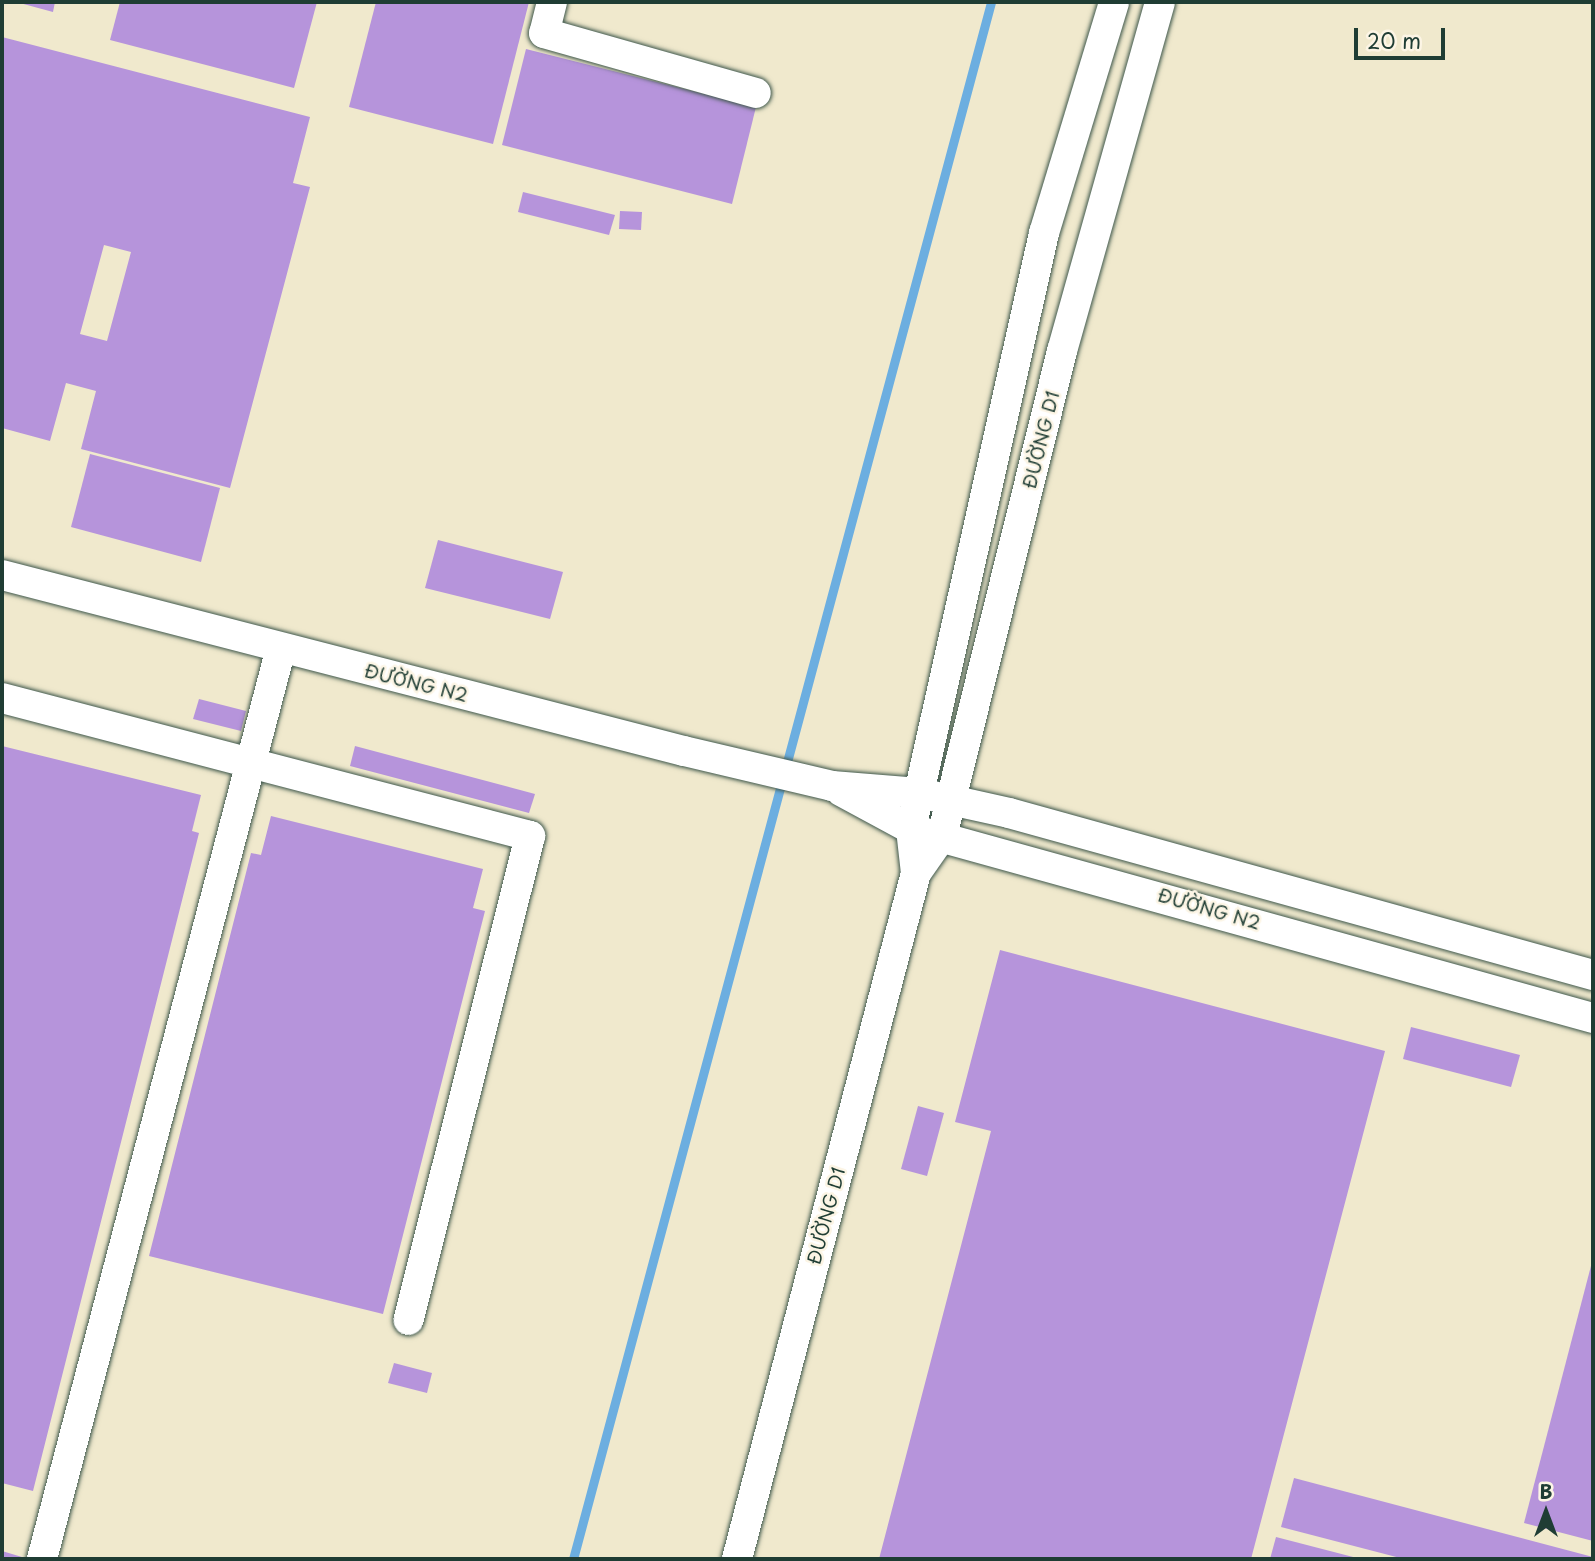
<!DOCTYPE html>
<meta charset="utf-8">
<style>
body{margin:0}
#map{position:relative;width:1595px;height:1561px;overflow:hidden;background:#f0e9cd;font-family:"Playpen Sans",sans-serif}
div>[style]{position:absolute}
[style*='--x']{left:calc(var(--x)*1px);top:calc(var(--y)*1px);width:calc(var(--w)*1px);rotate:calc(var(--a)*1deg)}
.stream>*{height:9px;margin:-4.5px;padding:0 4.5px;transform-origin:4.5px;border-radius:4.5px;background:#6caee0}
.building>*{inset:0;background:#b694db}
.roads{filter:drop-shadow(0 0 2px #3e574b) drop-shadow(0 0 2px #3e574b)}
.minor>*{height:30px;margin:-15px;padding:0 15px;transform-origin:15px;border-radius:15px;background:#fff}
span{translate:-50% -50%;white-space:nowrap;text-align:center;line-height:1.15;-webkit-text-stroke:5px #fcf5e5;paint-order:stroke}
.street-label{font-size:18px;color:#1f3d34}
.frame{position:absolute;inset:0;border:4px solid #1f3d34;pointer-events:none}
.north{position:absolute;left:1511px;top:1477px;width:70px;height:70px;-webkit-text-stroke:5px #fcf5e5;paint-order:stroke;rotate:0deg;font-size:19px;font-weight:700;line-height:28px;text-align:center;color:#1f3d34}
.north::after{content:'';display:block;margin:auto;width:24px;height:32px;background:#1f3d34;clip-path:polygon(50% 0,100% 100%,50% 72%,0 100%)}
.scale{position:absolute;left:1354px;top:28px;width:91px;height:32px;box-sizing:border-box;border:4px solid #1f3d34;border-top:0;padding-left:9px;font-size:21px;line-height:24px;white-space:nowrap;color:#1f3d34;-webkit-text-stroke:5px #fcf5e5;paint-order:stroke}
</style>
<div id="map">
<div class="stream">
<div style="--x:573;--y:1559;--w:1612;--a:-74.97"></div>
</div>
<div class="building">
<div style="clip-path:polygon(16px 2px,55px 2px,53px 12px)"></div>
<div style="clip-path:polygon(120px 2px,317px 2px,294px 88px,110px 40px)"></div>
<div style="clip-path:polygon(376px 2px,529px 2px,493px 144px,349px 107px)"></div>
<div style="clip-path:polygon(evenodd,2px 37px,310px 117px,293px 183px,310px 187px,230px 488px,81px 449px,96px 391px,66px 383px,50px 441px,2px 428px,2px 37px,104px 245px,131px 252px,107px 341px,80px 334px,104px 245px)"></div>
<div style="clip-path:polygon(526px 49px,756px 107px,732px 204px,502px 145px)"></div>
<div style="clip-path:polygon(523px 192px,615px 215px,609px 235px,518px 212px)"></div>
<div style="clip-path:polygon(620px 211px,642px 212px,641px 230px,619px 229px)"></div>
<div style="clip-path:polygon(90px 454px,220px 488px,201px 562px,71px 527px)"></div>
<div style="clip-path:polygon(438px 540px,563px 572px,550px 619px,425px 588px)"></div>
<div style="clip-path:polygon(199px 699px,246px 711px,241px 731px,193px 719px)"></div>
<div style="clip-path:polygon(2px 746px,201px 795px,192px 831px,199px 833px,33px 1491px,2px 1483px)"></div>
<div style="clip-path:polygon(355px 746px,535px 794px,529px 813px,350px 766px)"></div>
<div style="clip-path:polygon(271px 816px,483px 869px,473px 908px,485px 911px,383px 1314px,149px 1256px,251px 853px,261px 855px)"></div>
<div style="clip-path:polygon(1000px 950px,1385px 1051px,1251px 1559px,879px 1559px,991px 1131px,955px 1122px)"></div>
<div style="clip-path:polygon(1411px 1027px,1520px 1055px,1511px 1087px,1403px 1059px)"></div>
<div style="clip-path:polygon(918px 1106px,944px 1113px,927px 1176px,901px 1169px)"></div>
<div style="clip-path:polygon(1592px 1262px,1593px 1263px,1593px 1541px,1524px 1523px)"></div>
<div style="clip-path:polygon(394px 1363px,432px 1373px,427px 1393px,388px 1383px)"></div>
<div style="clip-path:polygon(1294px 1478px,1593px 1557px,1593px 1559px,1404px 1559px,1281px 1527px)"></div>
<div style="clip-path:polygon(1276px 1537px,1357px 1558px,1357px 1559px,1270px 1559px)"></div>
<div style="clip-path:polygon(2px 1551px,22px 1557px,22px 1559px,2px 1559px)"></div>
</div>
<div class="roads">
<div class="minor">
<div style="--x:552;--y:2;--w:32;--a:104"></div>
<div style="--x:544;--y:33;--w:220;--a:15.8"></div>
<div style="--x:2;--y:575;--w:704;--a:14.47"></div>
<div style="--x:684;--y:751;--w:152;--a:13.3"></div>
<div style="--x:832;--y:786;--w:87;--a:4.6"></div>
<div style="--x:919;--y:793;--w:92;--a:12.5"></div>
<div style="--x:1009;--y:813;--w:606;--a:15.5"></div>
<div style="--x:2;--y:698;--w:546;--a:14.65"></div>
<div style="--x:530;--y:836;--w:499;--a:104.1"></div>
<div style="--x:841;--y:791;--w:80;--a:28.5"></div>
<div style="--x:911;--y:829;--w:708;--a:15.49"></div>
<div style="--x:916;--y:873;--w:44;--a:-96.5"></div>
<div style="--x:911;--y:829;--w:611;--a:-77.42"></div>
<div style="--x:1044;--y:233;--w:241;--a:-73.1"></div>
<div style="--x:42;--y:1559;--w:942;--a:-75.3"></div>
<div style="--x:737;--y:1559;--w:709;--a:-75.38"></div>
<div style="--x:916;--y:873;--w:45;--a:-54.9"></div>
<div style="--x:942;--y:836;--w:500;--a:-76.1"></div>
<div style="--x:1062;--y:351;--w:362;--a:-74.3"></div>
</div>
</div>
<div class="street-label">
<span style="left:1041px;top:440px;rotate:-76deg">ĐƯỜNG D1</span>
<span style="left:416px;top:683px;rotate:14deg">ĐƯỜNG N2</span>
<span style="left:1209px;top:909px;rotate:16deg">ĐƯỜNG N2</span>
<span style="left:826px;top:1216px;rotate:-75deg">ĐƯỜNG D1</span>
</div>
<div class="frame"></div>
<div class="north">B</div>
<div class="scale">20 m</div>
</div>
